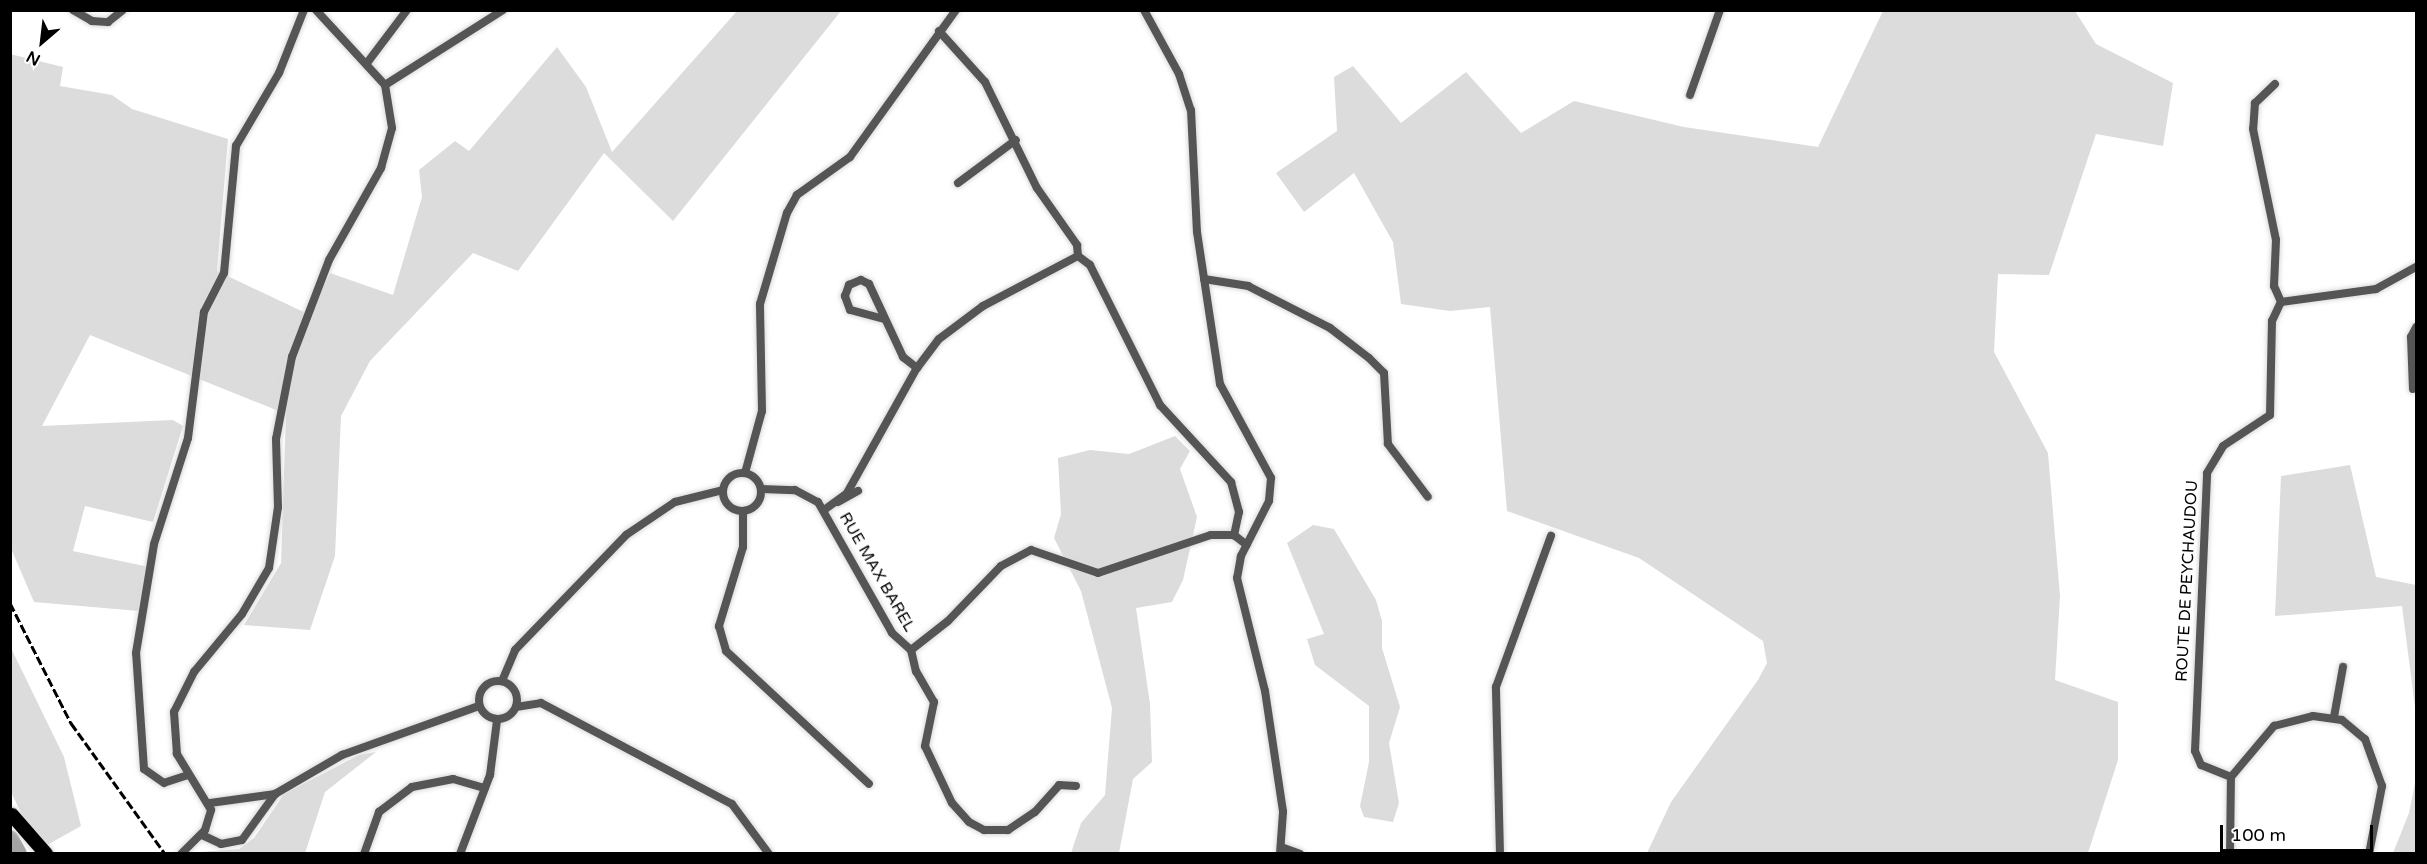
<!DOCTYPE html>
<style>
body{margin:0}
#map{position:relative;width:2427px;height:864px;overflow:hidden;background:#fff;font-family:"Varela Round",sans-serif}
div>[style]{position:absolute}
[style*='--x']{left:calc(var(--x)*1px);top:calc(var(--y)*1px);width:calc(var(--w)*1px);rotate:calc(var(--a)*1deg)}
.green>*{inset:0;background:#dcdcdc}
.river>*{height:18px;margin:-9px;padding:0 9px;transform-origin:9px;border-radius:9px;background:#a3a3a3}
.roads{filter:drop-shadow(0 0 2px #dbdbdb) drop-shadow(0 0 2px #dbdbdb)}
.street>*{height:8px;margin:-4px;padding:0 4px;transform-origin:4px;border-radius:4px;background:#555}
.street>.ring{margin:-4px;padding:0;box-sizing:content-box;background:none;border:8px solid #555;border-radius:50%}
.primary>*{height:14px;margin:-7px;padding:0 7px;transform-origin:7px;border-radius:7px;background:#000}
.rail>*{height:3px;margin-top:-1.5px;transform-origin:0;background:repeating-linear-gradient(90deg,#000 0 9px,transparent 0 12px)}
span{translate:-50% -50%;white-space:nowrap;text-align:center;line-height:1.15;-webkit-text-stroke:6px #fff;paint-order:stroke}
.street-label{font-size:16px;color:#000}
.frame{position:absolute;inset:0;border:12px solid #000;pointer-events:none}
.north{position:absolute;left:12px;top:12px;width:60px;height:60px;-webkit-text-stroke:4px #fff;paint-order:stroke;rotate:208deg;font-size:16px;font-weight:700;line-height:24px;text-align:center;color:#000}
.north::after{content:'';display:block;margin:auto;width:21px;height:27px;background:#000;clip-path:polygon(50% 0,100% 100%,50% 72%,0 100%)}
.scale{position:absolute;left:2220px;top:825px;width:153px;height:27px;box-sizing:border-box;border:3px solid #000;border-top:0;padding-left:8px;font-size:18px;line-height:21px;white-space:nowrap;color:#000;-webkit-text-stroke:4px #fff;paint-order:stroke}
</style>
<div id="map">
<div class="green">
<div style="clip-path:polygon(737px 11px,841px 11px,673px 221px,604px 153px,518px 271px,473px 253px,370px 361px,341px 416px,335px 556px,310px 630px,244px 625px,281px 563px,286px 414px,90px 335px,42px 426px,173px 420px,183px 426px,153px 522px,85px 506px,73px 551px,149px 567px,139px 611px,34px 602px,10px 546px,10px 54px,63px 67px,60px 86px,112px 95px,132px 109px,228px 139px,217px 271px,310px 315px,330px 273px,393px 295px,422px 197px,419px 170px,455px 141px,469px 151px,557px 47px,586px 87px,612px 152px)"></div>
<div style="clip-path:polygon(1883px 11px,2075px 11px,2096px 44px,2173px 83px,2163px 146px,2096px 134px,2049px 275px,1998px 274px,1994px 352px,2048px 453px,2060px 596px,2055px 680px,2118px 702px,2118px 760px,2088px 853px,1647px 853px,1671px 802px,1758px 680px,1767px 663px,1763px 641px,1639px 558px,1507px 511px,1490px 307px,1450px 311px,1401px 304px,1393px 242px,1354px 173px,1304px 212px,1276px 173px,1337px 131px,1334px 77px,1353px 66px,1401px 123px,1466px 72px,1521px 133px,1574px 101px,1684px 127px,1818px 147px)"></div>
<div style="clip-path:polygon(1175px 436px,1190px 451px,1180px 469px,1197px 517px,1183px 580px,1172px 602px,1136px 608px,1150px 704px,1152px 762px,1133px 779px,1119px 853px,1071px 853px,1081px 823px,1105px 795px,1112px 708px,1081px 591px,1054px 538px,1061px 514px,1058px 458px,1090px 450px,1129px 454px)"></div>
<div style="clip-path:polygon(2350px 465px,2376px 577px,2416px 585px,2416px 715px,2402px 606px,2275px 616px,2281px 476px)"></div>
<div style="clip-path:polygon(1313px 525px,1334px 529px,1376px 600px,1382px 621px,1382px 648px,1400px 707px,1389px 743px,1399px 803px,1393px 822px,1364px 817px,1360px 806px,1369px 762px,1369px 706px,1315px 665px,1307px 639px,1324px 634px,1287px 543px)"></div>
<div style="clip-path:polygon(11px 648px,64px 757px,81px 826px,47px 845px,23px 817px,11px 792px)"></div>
<div style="clip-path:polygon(376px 752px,325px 792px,305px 853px,189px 854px,188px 853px,239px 849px,254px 838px,284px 794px,359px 755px)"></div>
<div style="clip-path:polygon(2416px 778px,2416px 853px,2393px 853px,2409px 813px)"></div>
</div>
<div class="river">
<div style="--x:10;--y:839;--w:17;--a:62"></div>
</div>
<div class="roads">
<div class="street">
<div style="--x:73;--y:10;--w:22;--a:30"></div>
<div style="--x:92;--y:21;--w:16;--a:4"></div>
<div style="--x:108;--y:22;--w:19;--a:-39"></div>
<div style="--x:1144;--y:10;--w:73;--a:61.3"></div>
<div style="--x:1179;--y:74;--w:38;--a:72"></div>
<div style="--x:1191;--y:110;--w:122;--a:87.2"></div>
<div style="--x:1197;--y:232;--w:154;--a:81.4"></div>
<div style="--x:1220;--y:384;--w:107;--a:61.5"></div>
<div style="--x:1271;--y:478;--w:23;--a:95"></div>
<div style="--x:1269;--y:501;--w:62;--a:117"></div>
<div style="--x:1241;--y:556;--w:22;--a:100"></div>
<div style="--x:1237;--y:578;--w:116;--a:76.1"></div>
<div style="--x:1265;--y:691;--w:122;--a:81.5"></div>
<div style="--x:1283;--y:812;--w:42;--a:94.1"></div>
<div style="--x:939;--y:31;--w:69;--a:48"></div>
<div style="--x:985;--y:82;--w:118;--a:63.9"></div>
<div style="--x:1037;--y:188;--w:70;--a:54.9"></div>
<div style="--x:1077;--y:245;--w:11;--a:85"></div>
<div style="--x:367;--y:63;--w:66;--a:-53"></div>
<div style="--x:2275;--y:84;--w:28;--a:136"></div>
<div style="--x:2255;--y:103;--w:26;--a:94"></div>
<div style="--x:2253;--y:129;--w:113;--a:78.3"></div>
<div style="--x:2276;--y:240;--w:46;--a:92.5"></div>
<div style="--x:2274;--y:286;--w:17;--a:66"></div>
<div style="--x:385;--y:85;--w:140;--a:-32.4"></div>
<div style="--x:1690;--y:95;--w:90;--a:-70.6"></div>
<div style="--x:958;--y:183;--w:72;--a:-36.6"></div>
<div style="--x:1078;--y:256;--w:15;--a:37"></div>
<div style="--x:1090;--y:265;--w:157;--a:63.4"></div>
<div style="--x:1160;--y:405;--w:105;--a:47.3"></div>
<div style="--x:1231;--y:482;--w:31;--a:75"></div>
<div style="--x:1239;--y:512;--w:24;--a:102"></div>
<div style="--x:1204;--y:279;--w:45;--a:9"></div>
<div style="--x:1248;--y:286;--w:92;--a:27.1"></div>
<div style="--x:1330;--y:328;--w:49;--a:37.6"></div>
<div style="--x:1369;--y:358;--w:21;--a:45"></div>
<div style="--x:1384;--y:373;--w:71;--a:86.8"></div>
<div style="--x:1388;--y:444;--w:66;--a:53"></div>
<div style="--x:2281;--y:302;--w:96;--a:-7.8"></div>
<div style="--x:2376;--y:289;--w:46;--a:-28.8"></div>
<div style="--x:884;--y:319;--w:35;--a:-165"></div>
<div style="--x:850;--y:310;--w:15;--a:-110"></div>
<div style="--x:845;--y:296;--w:12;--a:-70"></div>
<div style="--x:849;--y:285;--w:13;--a:-23"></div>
<div style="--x:861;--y:280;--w:9;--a:27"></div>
<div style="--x:869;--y:284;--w:81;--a:65"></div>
<div style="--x:903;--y:357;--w:18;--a:38"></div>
<div style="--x:2413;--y:389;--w:52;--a:-92.2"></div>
<div style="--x:2411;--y:337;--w:11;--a:-63"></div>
<div style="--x:745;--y:473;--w:64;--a:-74.7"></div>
<div style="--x:762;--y:411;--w:107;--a:-91.1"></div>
<div style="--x:760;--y:304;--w:95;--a:-73.5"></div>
<div style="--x:787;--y:213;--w:21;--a:-61"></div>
<div style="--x:797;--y:195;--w:65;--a:-35.6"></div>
<div style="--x:850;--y:157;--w:181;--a:-54.2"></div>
<div class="ring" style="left:723px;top:473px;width:30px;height:30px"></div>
<div style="--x:761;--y:489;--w:34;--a:2"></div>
<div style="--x:795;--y:490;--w:26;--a:28"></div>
<div style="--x:818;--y:502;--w:150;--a:60.5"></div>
<div style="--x:892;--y:633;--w:25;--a:42"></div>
<div style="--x:911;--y:650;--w:47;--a:-38.1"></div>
<div style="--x:948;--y:621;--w:76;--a:-46.1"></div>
<div style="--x:1001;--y:566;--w:34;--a:-28"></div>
<div style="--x:1031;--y:550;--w:71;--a:18.9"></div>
<div style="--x:1098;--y:573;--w:119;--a:-18.6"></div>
<div style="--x:1211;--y:535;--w:23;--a:0"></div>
<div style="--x:1234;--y:535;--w:16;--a:38"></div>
<div style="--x:838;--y:502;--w:23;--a:-29"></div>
<div style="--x:824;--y:510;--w:29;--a:-36"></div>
<div style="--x:847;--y:493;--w:143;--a:-60.8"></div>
<div style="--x:917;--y:368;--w:36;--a:-53"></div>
<div style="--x:939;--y:339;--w:55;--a:-36.9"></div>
<div style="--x:983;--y:306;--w:107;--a:-27.8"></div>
<div style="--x:743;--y:511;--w:36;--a:90"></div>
<div style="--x:743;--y:547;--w:83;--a:106.9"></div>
<div style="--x:719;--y:626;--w:26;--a:74"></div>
<div style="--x:726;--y:651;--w:195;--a:42.9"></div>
<div style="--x:911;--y:650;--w:22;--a:77"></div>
<div style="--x:916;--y:671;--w:36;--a:60"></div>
<div style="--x:934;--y:702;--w:45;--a:101.6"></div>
<div style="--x:925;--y:746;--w:63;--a:64.7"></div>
<div style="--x:952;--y:803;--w:25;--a:48"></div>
<div style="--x:969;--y:822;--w:17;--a:28"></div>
<div style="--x:984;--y:830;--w:24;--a:0"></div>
<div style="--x:1008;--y:830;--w:32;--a:-34"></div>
<div style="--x:1035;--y:812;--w:36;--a:-48"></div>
<div style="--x:1059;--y:785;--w:17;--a:3"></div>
<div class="ring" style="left:479px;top:681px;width:30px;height:30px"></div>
<div style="--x:502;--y:681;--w:34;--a:-67"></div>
<div style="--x:515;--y:650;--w:160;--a:-46"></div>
<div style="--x:626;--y:535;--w:59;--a:-34"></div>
<div style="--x:675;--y:502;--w:49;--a:-14"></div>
<div style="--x:516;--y:707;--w:25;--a:-9"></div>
<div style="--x:541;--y:703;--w:216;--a:27.9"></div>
<div style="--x:732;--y:804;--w:62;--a:53.5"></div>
<div style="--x:2334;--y:717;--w:51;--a:-79.8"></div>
<div style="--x:188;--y:775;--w:25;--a:162"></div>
<div style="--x:164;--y:783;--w:24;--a:-145"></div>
<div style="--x:144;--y:769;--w:116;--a:-93.9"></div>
<div style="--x:136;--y:653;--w:110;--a:-80.6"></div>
<div style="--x:154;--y:544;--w:111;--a:-72.2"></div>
<div style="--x:188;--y:438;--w:127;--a:-82.8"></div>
<div style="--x:204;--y:312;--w:44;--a:-62.9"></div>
<div style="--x:224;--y:273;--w:128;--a:-84.6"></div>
<div style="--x:236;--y:146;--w:85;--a:-59.5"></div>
<div style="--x:279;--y:73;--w:68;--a:-68.4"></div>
<div style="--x:2231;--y:777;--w:67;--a:-49.9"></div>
<div style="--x:2274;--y:726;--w:40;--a:-14.4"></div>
<div style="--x:2313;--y:716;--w:29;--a:8"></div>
<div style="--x:2342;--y:720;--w:30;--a:40"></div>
<div style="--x:2365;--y:739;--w:50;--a:70.1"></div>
<div style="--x:2382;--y:786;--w:69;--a:100.8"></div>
<div style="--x:210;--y:803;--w:66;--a:-7.9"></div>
<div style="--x:275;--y:794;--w:78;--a:-30.2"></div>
<div style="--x:342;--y:755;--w:145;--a:-19.7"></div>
<div style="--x:202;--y:835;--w:21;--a:25"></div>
<div style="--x:221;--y:844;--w:21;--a:-11"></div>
<div style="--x:242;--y:840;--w:57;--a:-54.3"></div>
<div style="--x:1281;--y:847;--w:20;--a:20"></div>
<div style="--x:181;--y:854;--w:34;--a:-45"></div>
<div style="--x:205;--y:830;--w:21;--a:-73"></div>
<div style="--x:211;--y:810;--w:66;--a:-121.3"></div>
<div style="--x:177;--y:754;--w:42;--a:-94.1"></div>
<div style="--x:174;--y:712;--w:45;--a:-63.4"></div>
<div style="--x:194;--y:672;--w:75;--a:-50.4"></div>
<div style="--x:242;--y:614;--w:53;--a:-59.6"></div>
<div style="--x:269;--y:568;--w:62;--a:-81.6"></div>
<div style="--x:278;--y:507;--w:68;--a:-91.7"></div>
<div style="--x:276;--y:439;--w:84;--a:-79"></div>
<div style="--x:292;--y:357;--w:104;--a:-69.1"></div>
<div style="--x:329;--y:260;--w:106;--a:-60.5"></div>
<div style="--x:381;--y:168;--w:41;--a:-74.6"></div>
<div style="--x:392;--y:128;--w:44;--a:-99.2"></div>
<div style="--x:385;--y:85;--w:102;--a:-132.6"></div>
<div style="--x:364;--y:854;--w:45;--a:-70.3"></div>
<div style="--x:379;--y:812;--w:41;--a:-37.1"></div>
<div style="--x:412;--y:787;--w:42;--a:-11"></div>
<div style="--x:453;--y:779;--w:33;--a:16"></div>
<div style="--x:460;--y:854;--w:85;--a:-69.2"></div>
<div style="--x:490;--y:775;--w:55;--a:-82.7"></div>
<div style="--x:1500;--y:854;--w:167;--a:-91.4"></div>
<div style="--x:1496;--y:687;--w:161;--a:-70"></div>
<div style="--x:2230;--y:854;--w:77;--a:-89.3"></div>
<div style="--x:2231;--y:777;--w:32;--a:-158"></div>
<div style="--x:2201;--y:765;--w:15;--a:-113"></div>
<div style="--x:2195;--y:751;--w:278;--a:-87.5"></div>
<div style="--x:2207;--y:473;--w:31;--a:-59"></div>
<div style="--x:2223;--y:446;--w:56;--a:-33.4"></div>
<div style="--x:2270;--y:415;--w:94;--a:-88.8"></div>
<div style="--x:2272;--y:321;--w:21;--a:-65"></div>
</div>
<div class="primary">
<div style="--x:12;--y:815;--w:52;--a:48.9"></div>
</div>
</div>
<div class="rail">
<div style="--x:10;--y:603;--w:135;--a:63.1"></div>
<div style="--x:71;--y:723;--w:161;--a:54.3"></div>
</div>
<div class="street-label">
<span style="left:877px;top:572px;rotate:60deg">RUE MAX BAREL</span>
<span style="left:2187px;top:581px;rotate:-87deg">ROUTE DE PEYCHAUDOU</span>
</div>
<div class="frame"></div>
<div class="north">N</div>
<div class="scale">100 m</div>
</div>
